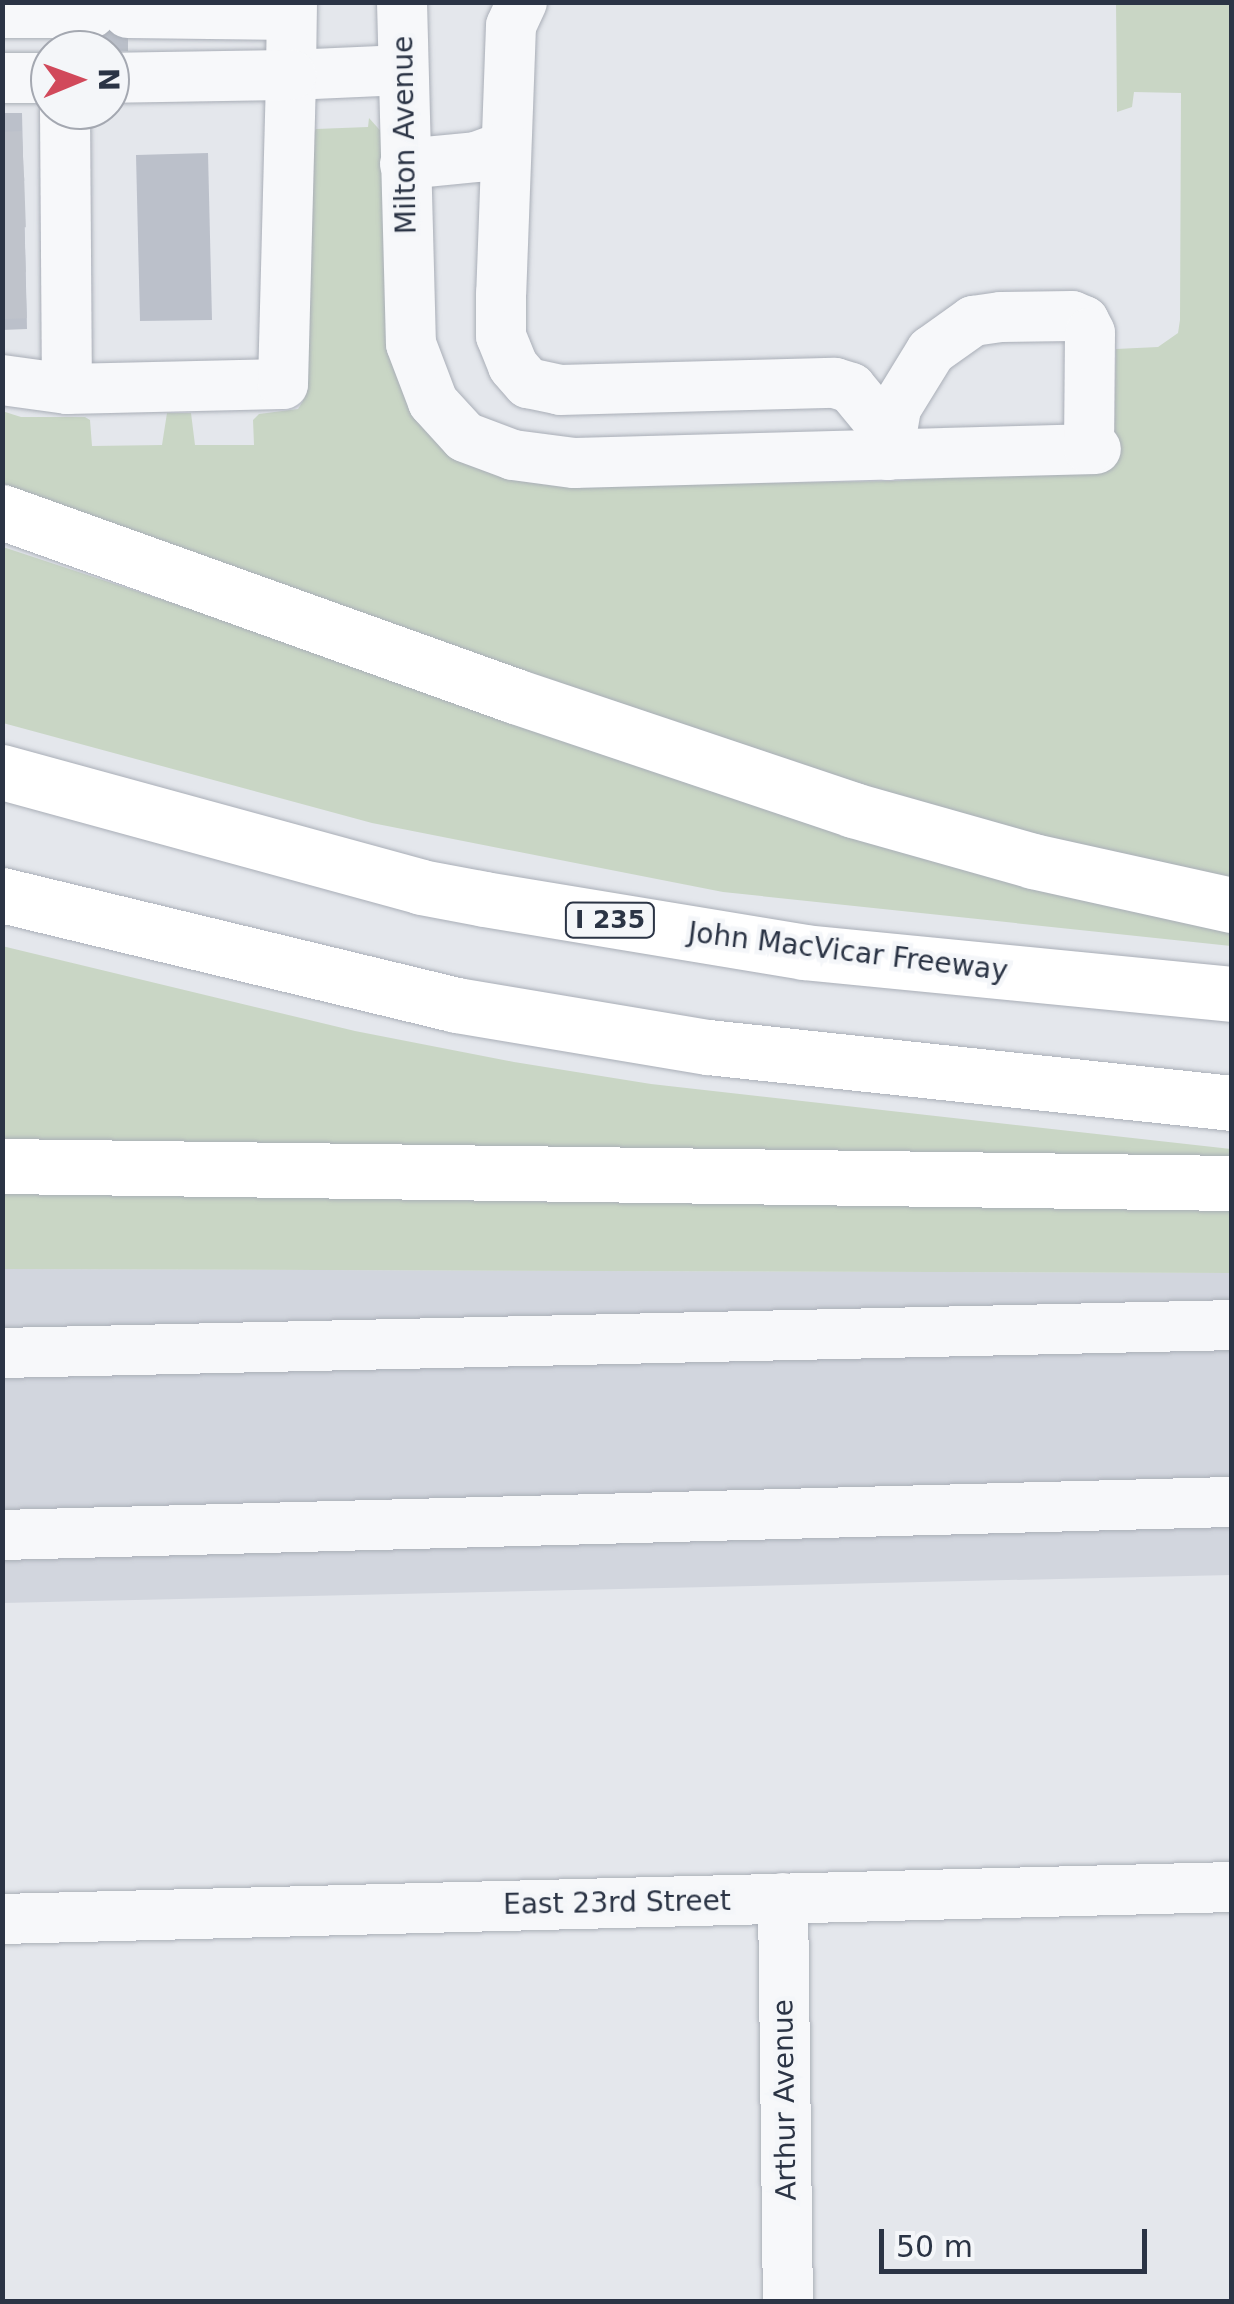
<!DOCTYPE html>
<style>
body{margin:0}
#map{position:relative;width:1234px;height:2304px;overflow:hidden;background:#e4e7ec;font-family:"DejaVu Sans",sans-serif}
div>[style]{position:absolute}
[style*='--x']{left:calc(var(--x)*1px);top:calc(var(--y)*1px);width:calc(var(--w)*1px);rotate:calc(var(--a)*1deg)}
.built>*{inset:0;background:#d2d6de}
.green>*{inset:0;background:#c9d6c5}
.building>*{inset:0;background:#bbc0ca}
.minor-tunnel>*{height:50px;margin-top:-25px;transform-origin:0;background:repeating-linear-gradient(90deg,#bfc3cb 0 50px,transparent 0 75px)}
.roads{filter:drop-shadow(0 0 2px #a9aeb7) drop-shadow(0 0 2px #a9aeb7)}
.minor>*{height:50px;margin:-25px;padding:0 25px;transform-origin:25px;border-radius:25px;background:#f7f8fa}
.highway>*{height:55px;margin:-27.5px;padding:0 27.5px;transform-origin:27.5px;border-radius:27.5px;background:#fff}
span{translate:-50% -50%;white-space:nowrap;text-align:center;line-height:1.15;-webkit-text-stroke:9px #f4f6f9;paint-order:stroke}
.shield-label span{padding:2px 8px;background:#f4f6f9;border:2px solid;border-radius:8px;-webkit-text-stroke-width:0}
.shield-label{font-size:25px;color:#2b3445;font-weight:700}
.street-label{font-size:28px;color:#2b3445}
.frame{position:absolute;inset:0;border:5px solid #2b3445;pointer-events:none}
.north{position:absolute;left:30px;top:30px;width:100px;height:100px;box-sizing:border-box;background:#f4f6f9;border:2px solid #a4a8b1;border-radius:50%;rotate:89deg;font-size:28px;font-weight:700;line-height:40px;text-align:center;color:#2b3445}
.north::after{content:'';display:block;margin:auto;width:35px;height:45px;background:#d1495b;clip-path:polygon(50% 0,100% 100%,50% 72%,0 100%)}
.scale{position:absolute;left:879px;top:2229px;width:268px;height:45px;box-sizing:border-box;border:5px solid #2b3445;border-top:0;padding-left:12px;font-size:30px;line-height:35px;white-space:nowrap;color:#2b3445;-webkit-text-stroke:8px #f4f6f9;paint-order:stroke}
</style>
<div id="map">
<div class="built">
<div style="clip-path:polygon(2px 1269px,1231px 1273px,1231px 1575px,3px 1603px)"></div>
</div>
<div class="green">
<div style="clip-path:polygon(1116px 3px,1231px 3px,1231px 882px,945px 812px,3px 497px,2px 411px,21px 417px,85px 417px,90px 420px,92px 446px,162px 445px,167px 413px,191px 413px,195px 445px,254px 445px,253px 420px,259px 414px,298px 409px,303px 401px,301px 149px,316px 129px,368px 127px,369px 118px,386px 137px,413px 405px,704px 484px,893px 481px,1069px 470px,1114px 442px,1116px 349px,1158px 347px,1178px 333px,1180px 320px,1181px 93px,1134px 92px,1132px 107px,1117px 112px)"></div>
<div style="clip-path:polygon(3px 547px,387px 674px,1231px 925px,1231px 946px,723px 892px,372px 823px,3px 723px)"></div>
<div style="clip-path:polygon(2px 946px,355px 1031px,514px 1062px,651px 1084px,1231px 1149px,1231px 1159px,3px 1148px)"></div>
<div style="clip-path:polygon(3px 1193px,575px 1202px,1231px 1203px,1231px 1273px,3px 1269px)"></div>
</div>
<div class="building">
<div style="clip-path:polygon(90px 2px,128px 2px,128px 51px,91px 50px)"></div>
<div style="clip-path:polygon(2px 113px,22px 113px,27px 329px,2px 330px)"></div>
<div style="clip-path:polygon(208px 153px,212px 320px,140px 321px,136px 155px)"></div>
</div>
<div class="minor-tunnel">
<div style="--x:2;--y:157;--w:21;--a:-3"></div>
<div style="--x:2;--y:203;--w:23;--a:-2"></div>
<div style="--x:2;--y:248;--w:23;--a:-2"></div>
<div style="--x:2;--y:294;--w:24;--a:-2"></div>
</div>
<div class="roads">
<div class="minor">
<div style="--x:292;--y:2;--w:73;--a:90.8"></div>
<div style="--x:291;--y:75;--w:112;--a:-2.6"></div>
<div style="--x:402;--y:2;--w:342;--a:88.5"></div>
<div style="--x:411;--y:344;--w:62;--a:69.2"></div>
<div style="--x:433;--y:402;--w:47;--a:47.6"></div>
<div style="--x:465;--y:437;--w:51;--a:20.6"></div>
<div style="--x:513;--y:455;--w:62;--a:7.5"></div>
<div style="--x:574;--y:463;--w:522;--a:-1.54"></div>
<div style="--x:522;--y:2;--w:26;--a:115"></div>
<div style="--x:511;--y:26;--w:267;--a:92.1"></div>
<div style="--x:501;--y:293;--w:43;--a:90"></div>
<div style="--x:501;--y:336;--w:32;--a:68"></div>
<div style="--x:513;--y:366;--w:23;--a:49"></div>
<div style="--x:528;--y:383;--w:33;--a:12"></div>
<div style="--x:560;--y:390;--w:275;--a:-1.5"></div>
<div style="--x:835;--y:383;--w:17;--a:17"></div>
<div style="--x:851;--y:388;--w:60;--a:50.4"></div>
<div style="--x:2;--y:13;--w:89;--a:0"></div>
<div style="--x:128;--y:13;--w:163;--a:0.7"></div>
<div style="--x:2;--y:78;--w:48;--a:0"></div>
<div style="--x:65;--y:110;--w:279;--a:89.6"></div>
<div style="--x:405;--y:164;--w:71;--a:-5.6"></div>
<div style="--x:476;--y:157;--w:32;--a:-20"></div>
<div style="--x:2;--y:380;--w:66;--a:7.9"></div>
<div style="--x:67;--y:389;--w:216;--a:-1.3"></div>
<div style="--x:283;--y:384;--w:309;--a:-88.5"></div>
<div style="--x:291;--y:75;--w:181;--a:179.1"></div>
<div style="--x:888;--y:455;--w:48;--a:-80.3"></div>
<div style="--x:896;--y:408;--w:67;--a:-58.4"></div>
<div style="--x:931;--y:351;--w:52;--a:-35.5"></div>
<div style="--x:973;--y:321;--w:28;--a:-8"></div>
<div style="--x:1001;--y:317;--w:71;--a:-0.8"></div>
<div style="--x:1072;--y:316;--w:13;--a:23"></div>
<div style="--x:1084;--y:321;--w:13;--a:63"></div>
<div style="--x:1090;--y:333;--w:116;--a:90.5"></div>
<div style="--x:2;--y:1353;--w:1230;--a:-1.3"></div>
<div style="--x:2;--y:1535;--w:1230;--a:-1.54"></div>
<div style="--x:783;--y:1898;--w:404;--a:89.3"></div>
<div style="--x:2;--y:1919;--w:1230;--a:-1.49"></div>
</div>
<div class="highway">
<div style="--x:2;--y:512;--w:545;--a:19.73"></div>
<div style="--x:515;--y:696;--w:357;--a:18.6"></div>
<div style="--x:853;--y:810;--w:187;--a:15.8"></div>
<div style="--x:1033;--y:861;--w:204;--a:12.5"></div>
<div style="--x:2;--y:772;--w:434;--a:15.3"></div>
<div style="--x:421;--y:887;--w:65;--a:10.6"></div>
<div style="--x:485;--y:899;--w:323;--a:9.4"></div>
<div style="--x:804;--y:952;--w:430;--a:5.6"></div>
<div style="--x:2;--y:895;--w:467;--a:13.6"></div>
<div style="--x:456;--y:1005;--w:255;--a:9.5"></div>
<div style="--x:708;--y:1047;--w:527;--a:6.1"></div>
<div style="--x:2;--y:1166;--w:1230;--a:0.79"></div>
</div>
</div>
<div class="shield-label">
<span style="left:610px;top:920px">I 235</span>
</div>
<div class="street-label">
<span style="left:405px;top:135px;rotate:-91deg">Milton Avenue</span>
<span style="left:848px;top:952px;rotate:7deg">John MacVicar Freeway</span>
<span style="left:617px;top:1903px;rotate:-1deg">East 23rd Street</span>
<span style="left:785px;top:2100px;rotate:-91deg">Arthur Avenue</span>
</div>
<div class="frame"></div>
<div class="north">N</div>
<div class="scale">50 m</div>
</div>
